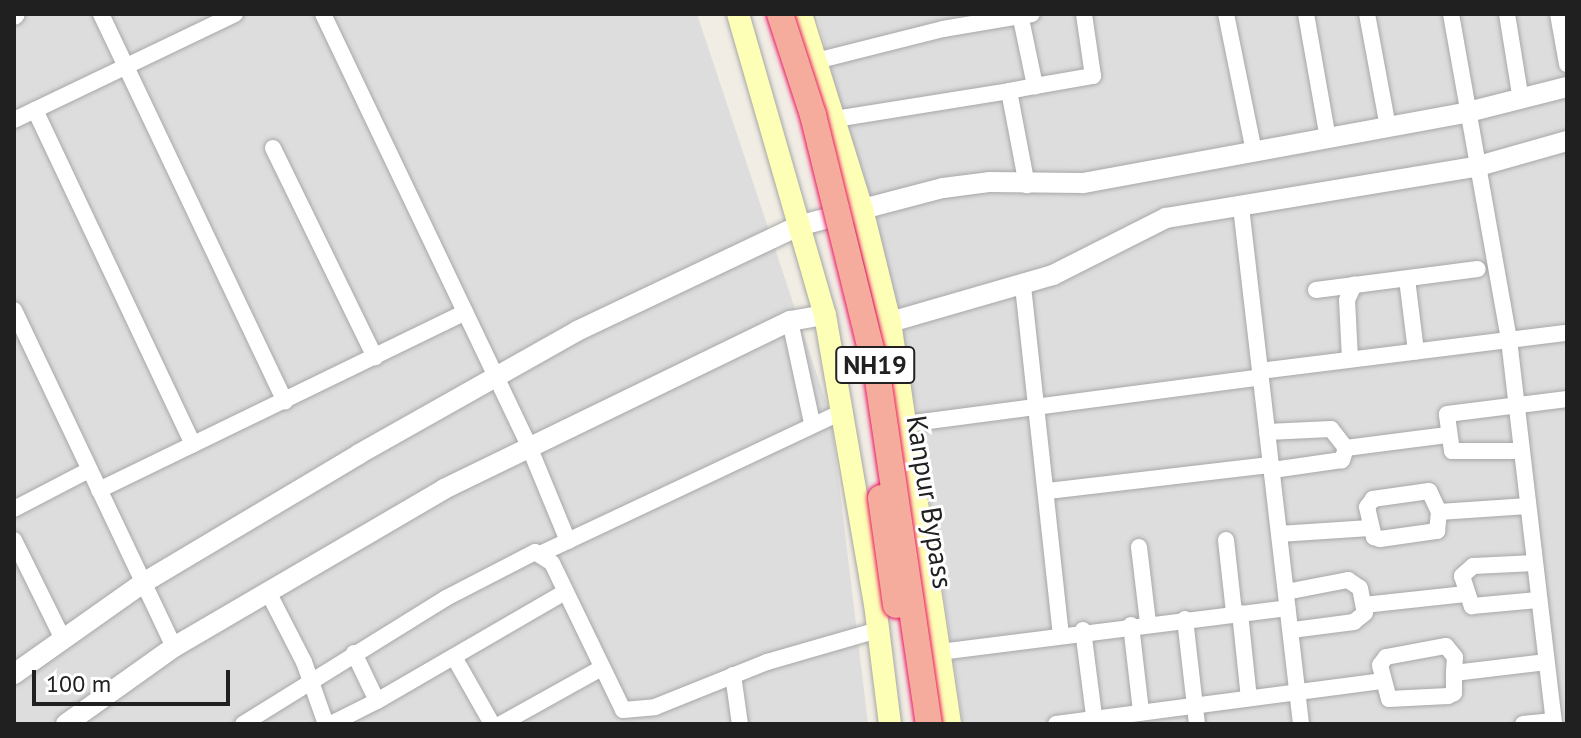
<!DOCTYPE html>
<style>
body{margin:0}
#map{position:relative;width:1581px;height:738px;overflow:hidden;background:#f1ede5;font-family:"PT Sans",sans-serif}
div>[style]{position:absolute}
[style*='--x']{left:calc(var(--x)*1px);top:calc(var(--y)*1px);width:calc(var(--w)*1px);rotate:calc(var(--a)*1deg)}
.residential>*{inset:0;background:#dedddd}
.roads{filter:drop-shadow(0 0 2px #a7a7a7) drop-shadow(0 0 2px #a7a7a7)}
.minor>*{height:16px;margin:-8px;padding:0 8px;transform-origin:8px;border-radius:8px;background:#fff}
.tertiary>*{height:20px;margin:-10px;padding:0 10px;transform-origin:10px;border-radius:10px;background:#fff}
.secondary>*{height:22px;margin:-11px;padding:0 11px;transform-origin:11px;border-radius:11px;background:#fdffb6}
.bridges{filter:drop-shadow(0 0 2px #ea1864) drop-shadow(0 0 2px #ea1864)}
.trunk-bridge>*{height:26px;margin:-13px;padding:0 13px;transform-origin:13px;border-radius:13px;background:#f6ac9c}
span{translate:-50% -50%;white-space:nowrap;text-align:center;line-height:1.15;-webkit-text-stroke:6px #fff;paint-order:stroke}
.shield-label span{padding:2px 6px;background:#fff;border:2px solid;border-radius:6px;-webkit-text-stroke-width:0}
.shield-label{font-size:26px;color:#202020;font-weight:700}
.street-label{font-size:28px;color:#202020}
.frame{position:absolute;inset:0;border:16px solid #202020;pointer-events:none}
.scale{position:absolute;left:32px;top:670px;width:198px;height:36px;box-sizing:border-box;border:4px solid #202020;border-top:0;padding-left:10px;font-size:24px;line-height:28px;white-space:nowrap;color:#202020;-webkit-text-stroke:6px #fff;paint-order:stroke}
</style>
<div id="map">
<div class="residential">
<div style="clip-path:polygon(14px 14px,697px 14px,831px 417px,868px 724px,14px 724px)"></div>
<div style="clip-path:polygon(817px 14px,1567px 14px,1567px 724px,963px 724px,917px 412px)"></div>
</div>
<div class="roads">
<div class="minor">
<div style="--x:101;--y:14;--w:429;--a:64.6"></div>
<div style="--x:323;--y:14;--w:476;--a:64.5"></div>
<div style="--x:528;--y:444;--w:105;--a:67.6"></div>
<div style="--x:1020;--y:14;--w:74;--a:78.2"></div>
<div style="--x:1035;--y:86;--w:26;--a:169"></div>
<div style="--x:1009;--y:91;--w:96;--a:79.2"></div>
<div style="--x:1226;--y:14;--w:141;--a:78.5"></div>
<div style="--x:1306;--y:14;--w:127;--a:80"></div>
<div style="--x:1367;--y:14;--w:115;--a:79.5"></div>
<div style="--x:1451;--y:14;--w:331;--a:79.9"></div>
<div style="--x:1509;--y:340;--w:387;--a:83.3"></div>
<div style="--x:1507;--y:14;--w:87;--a:80.8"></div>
<div style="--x:1558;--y:14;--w:51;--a:79.8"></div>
<div style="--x:816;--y:61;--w:131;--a:-14.1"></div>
<div style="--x:943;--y:29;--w:90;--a:-9.6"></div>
<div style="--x:1035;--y:86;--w:59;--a:-9.8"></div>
<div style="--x:1093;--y:76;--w:63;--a:-98.3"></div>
<div style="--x:35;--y:110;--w:370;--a:64.7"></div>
<div style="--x:835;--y:119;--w:176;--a:-9.1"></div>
<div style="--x:14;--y:120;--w:245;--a:-25.6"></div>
<div style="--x:273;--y:148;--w:233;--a:64"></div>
<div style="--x:1241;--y:207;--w:520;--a:83.38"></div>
<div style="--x:1407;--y:279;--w:73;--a:82.9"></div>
<div style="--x:1023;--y:286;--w:350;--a:83.8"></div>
<div style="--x:1316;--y:290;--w:163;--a:-7.4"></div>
<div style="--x:14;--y:310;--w:373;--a:64.6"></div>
<div style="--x:790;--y:321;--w:104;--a:77.8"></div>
<div style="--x:1350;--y:359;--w:59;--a:-92.9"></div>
<div style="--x:1347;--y:300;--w:17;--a:-65"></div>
<div style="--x:1260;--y:371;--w:309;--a:-7.1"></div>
<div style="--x:906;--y:424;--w:358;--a:-7.5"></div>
<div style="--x:1267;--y:432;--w:64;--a:-2.7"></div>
<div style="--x:1331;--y:429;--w:24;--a:52"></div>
<div style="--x:1346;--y:448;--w:13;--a:108"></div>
<div style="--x:1342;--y:460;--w:70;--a:171.8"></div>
<div style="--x:1346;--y:448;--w:102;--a:-7.3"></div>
<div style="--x:1522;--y:451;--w:70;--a:180"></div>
<div style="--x:1452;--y:451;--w:37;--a:-98"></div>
<div style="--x:1447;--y:414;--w:121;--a:-7.1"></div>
<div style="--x:99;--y:490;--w:407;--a:-25.9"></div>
<div style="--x:1048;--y:491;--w:225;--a:-6.7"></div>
<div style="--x:14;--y:509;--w:85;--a:-27.5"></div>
<div style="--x:1439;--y:512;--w:23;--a:-115"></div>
<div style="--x:1429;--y:491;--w:57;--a:171.9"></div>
<div style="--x:1373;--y:499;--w:10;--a:127"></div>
<div style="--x:1367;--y:507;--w:31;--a:77"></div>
<div style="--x:1374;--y:537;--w:6;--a:18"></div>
<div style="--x:1380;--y:539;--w:58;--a:-8"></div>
<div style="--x:1437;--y:531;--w:19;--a:-84"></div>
<div style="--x:1439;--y:512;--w:89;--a:-3.9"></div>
<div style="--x:1279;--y:534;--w:91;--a:-3.8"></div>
<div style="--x:14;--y:540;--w:110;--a:63.7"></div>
<div style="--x:1226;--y:540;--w:73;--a:83.7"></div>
<div style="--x:1139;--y:547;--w:77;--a:83.2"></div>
<div style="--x:542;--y:553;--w:334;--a:-25.2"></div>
<div style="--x:1535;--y:563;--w:62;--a:177.2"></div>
<div style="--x:1473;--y:566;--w:15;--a:138"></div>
<div style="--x:1462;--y:576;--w:32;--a:72"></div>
<div style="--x:1472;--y:606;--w:66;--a:-5.2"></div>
<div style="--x:268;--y:592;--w:79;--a:62.8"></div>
<div style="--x:304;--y:662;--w:66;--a:70.5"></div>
<div style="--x:1286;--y:592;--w:63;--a:-11"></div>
<div style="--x:1348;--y:580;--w:14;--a:34"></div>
<div style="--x:1360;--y:588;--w:25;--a:79"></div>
<div style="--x:1365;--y:613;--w:14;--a:141"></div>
<div style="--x:1354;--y:622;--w:63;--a:172.6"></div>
<div style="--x:1364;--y:605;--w:102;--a:-6.2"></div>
<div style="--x:1240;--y:613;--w:85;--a:84"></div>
<div style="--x:1185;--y:619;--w:106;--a:83.5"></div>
<div style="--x:1131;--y:625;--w:88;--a:83.4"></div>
<div style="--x:1083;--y:630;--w:95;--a:82.7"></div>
<div style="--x:940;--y:652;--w:350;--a:-7.2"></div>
<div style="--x:354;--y:653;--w:53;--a:64.4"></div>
<div style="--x:377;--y:701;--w:217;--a:-30.1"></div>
<div style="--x:454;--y:657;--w:77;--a:60.4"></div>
<div style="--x:1454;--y:673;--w:20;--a:90"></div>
<div style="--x:1454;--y:693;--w:7;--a:153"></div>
<div style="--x:1448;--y:696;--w:59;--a:177.1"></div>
<div style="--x:1389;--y:699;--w:35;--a:-105"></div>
<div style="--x:1380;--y:665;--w:10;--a:-53"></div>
<div style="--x:1386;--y:657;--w:61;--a:-10.4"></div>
<div style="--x:1446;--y:646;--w:14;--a:51"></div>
<div style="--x:1455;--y:657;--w:16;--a:94"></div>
<div style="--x:1454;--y:673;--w:93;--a:-6.8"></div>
<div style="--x:733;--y:675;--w:49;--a:81.9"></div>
<div style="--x:243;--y:724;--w:239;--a:-31.8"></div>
<div style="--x:446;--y:598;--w:100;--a:-27.3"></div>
<div style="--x:535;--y:552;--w:20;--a:33"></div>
<div style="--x:552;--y:563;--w:163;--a:64.2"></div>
<div style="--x:623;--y:710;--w:32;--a:-5"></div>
<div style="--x:655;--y:707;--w:121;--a:-21.9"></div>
<div style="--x:767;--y:662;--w:116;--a:-16.1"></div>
<div style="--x:331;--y:724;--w:51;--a:-26.6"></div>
<div style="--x:501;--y:724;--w:113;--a:-29.1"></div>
<div style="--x:1056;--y:724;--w:328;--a:-7.5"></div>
<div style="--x:1523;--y:724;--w:30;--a:-6"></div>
</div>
<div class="tertiary">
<div style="--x:14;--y:15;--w:1;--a:-45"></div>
<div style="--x:890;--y:322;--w:170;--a:-16.1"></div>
<div style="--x:1053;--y:275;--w:127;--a:-26.8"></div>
<div style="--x:1166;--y:218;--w:317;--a:-9.4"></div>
<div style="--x:1479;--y:166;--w:91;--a:-15.9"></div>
<div style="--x:14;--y:674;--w:158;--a:-35.2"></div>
<div style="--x:143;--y:583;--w:252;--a:-30.8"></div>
<div style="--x:359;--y:454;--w:250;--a:-29.4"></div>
<div style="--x:577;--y:331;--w:245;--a:-25.4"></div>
<div style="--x:798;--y:226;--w:150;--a:-14.7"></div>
<div style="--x:943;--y:188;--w:46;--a:-7.4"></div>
<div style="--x:989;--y:182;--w:94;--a:0.6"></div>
<div style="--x:1083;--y:183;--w:391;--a:-10.4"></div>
<div style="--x:1468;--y:112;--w:102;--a:-14.2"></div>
<div style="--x:66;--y:724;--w:133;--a:-35.5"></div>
<div style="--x:174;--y:647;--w:313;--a:-30.3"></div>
<div style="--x:444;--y:489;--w:385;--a:-25.9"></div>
<div style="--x:790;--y:321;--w:36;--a:-10"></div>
</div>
<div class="secondary">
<div style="--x:738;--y:14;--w:313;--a:73.9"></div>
<div style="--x:825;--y:315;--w:293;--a:80.2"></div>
<div style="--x:875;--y:604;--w:121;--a:82.9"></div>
<div style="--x:801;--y:14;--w:204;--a:72.6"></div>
<div style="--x:862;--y:209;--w:116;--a:76.1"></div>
<div style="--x:890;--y:322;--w:406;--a:81.5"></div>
</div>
</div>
<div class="bridges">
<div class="trunk-bridge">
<div style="--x:780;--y:14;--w:106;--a:71.9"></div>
<div style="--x:813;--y:115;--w:266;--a:76.1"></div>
<div style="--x:877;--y:373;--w:355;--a:81.6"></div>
<div style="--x:881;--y:498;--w:108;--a:82"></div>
</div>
</div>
<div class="shield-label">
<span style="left:875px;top:365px">NH19</span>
</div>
<div class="street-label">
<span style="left:930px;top:502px;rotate:81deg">Kanpur Bypass</span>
</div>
<div class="frame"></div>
<div class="scale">100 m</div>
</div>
